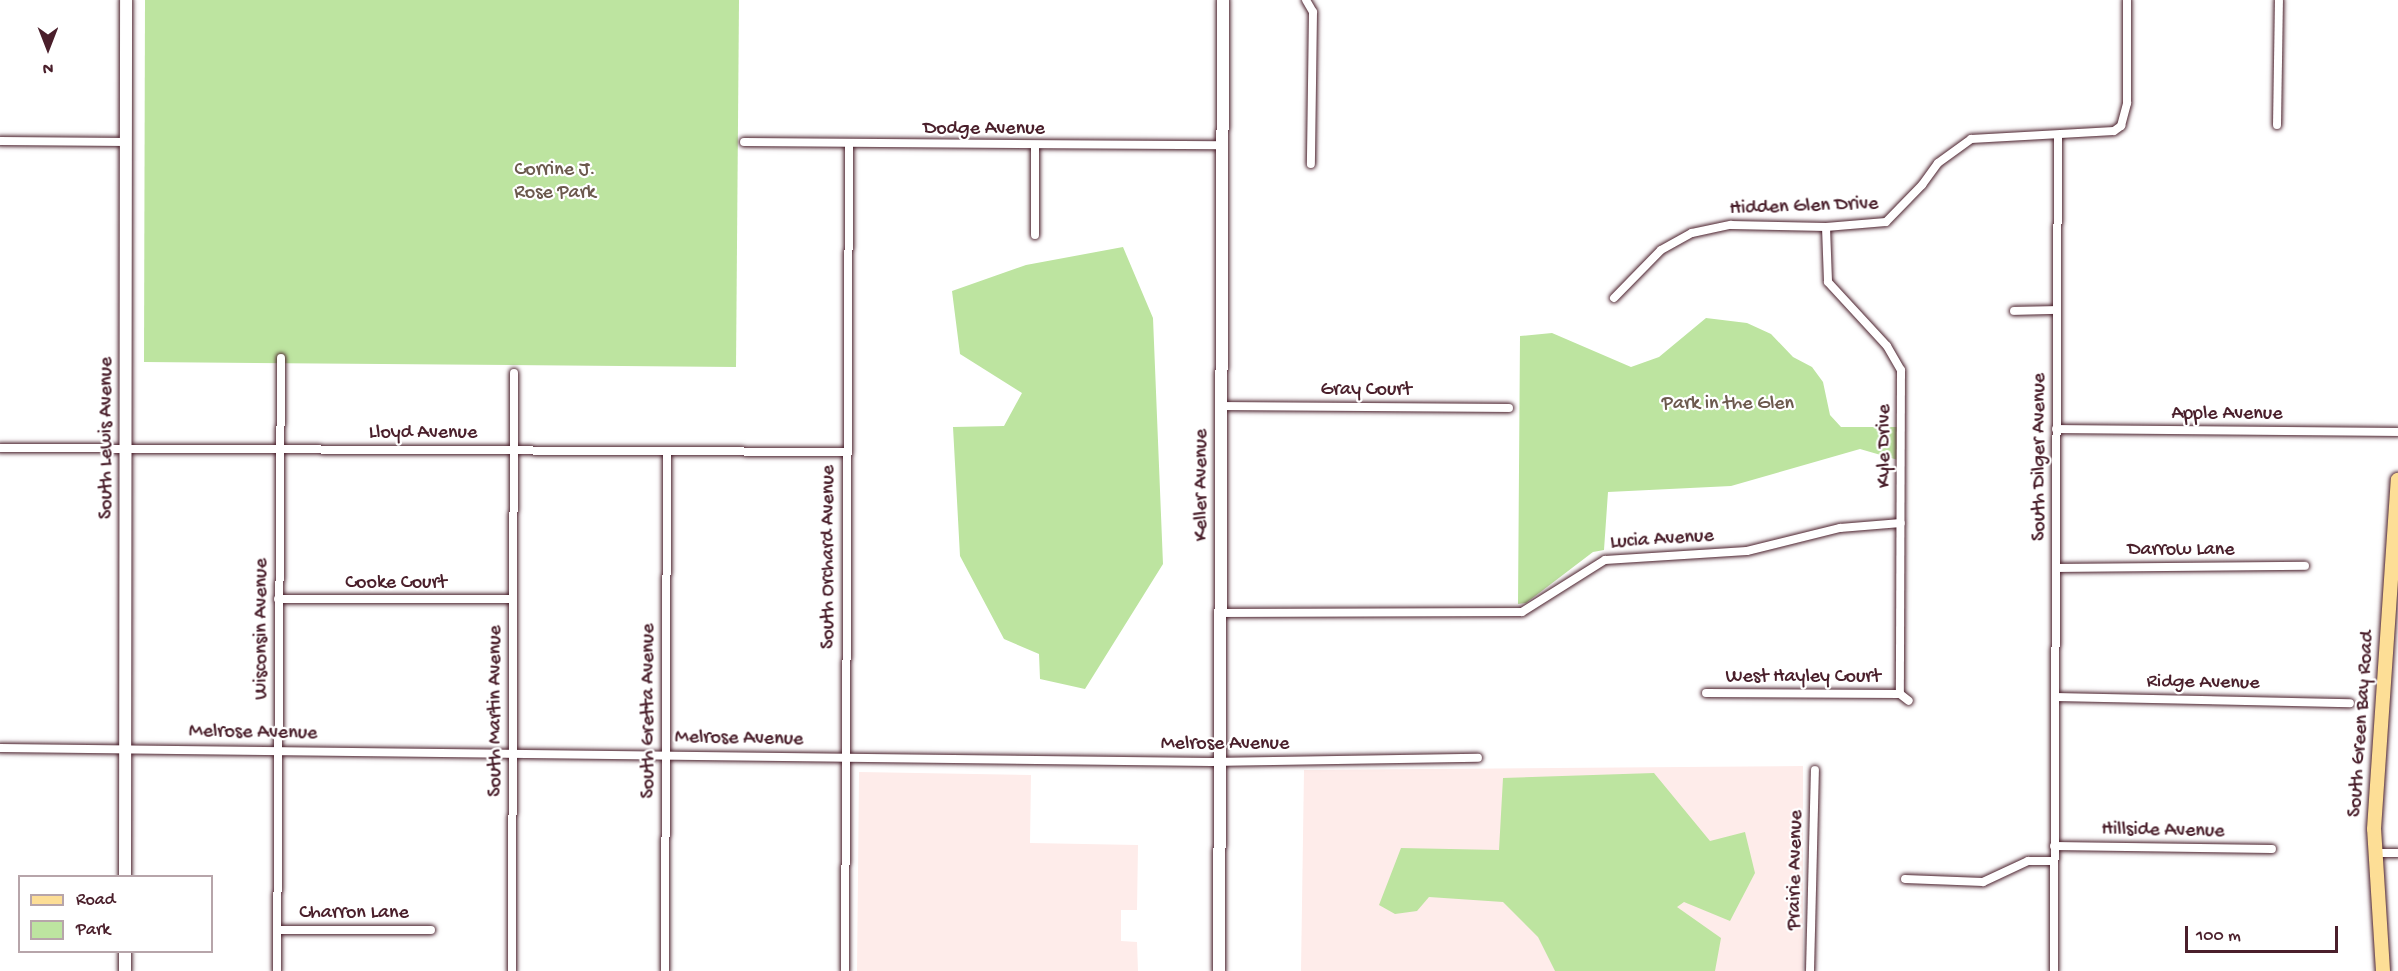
<!DOCTYPE html>
<style>
body{margin:0}
#map{position:relative;width:2398px;height:971px;overflow:hidden;background:#fff;font-family:"Gochi Hand",sans-serif}
div>[style]{position:absolute}
[style*='--x']{left:calc(var(--x)*1px);top:calc(var(--y)*1px);width:calc(var(--w)*1px);rotate:calc(var(--a)*1deg)}
.built>*{inset:0;background:#feecea}
.green>*{inset:0;background:#bde4a0}
.roads{filter:drop-shadow(0 0 2px #4a1f2b) drop-shadow(0 0 2px #4a1f2b)}
.street>*{height:8px;margin:-4px;padding:0 4px;transform-origin:4px;border-radius:4px;background:#fff}
.secondary>*{height:12px;margin:-6px;padding:0 6px;transform-origin:6px;border-radius:6px;background:#fff}
.primary>*{height:14px;margin:-7px;padding:0 7px;transform-origin:7px;border-radius:7px;background:#fdde96}
span{translate:-50% -50%;white-space:nowrap;text-align:center;line-height:1.15;-webkit-text-stroke:4.5px #fff;paint-order:stroke}
.street-label{font-size:20px;color:#4a1f2b}
.park-label{font-size:20px;color:#6c5a4e}
.legend{position:absolute;left:18px;top:875px;width:195px;height:78px;box-sizing:border-box;background:#fff;border:2px solid #b7a5aa;margin:0;padding:8px 10px;list-style:none;font-size:18px;color:#4a1f2b}
.legend li{display:flex;align-items:center;gap:12px;height:30px}
.legend b{width:30px;border:2px solid #b7a5aa}
.north{position:absolute;left:18px;top:18px;width:60px;height:60px;-webkit-text-stroke:4px #fff;paint-order:stroke;rotate:180deg;font-size:16px;font-weight:700;line-height:24px;text-align:center;color:#4a1f2b}
.north::after{content:'';display:block;margin:auto;width:21px;height:27px;background:#4a1f2b;clip-path:polygon(50% 0,100% 100%,50% 72%,0 100%)}
.scale{position:absolute;left:2185px;top:926px;width:153px;height:27px;box-sizing:border-box;border:3px solid #4a1f2b;border-top:0;padding-left:8px;font-size:18px;line-height:21px;white-space:nowrap;color:#4a1f2b;-webkit-text-stroke:4px #fff;paint-order:stroke}
</style>
<div id="map">
<div class="built">
<div style="clip-path:polygon(1803px 766px,1803px 971px,1301px 971px,1304px 770px)"></div>
<div style="clip-path:polygon(859px 772px,1031px 775px,1030px 843px,1138px 845px,1137px 910px,1121px 910px,1121px 941px,1137px 942px,1138px 971px,857px 971px)"></div>
</div>
<div class="green">
<div style="clip-path:polygon(145px 0,739px 0,736px 367px,144px 362px)"></div>
<div style="clip-path:polygon(1123px 247px,1153px 318px,1163px 564px,1085px 689px,1040px 679px,1039px 654px,1004px 639px,960px 556px,953px 427px,1004px 426px,1022px 393px,960px 354px,952px 291px,1026px 265px)"></div>
<div style="clip-path:polygon(1706px 318px,1747px 323px,1771px 334px,1793px 357px,1812px 367px,1823px 382px,1830px 415px,1841px 427px,1898px 427px,1898px 460px,1860px 449px,1731px 486px,1608px 492px,1604px 550px,1593px 552px,1526px 603px,1518px 604px,1520px 336px,1552px 333px,1631px 367px,1659px 357px)"></div>
<div style="clip-path:polygon(1654px 773px,1710px 841px,1745px 832px,1755px 873px,1730px 921px,1684px 902px,1677px 907px,1721px 938px,1715px 971px,1555px 971px,1538px 937px,1503px 902px,1429px 897px,1417px 911px,1395px 914px,1379px 905px,1401px 848px,1499px 850px,1503px 778px)"></div>
</div>
<div class="roads">
<div class="street">
<div style="--x:1306;--y:0;--w:14;--a:60"></div>
<div style="--x:1313;--y:12;--w:152;--a:90.8"></div>
<div style="--x:2277;--y:125;--w:125;--a:-89.1"></div>
<div style="--x:0;--y:141;--w:127;--a:0.5"></div>
<div style="--x:744;--y:142;--w:479;--a:0.4"></div>
<div style="--x:1035;--y:146;--w:89;--a:90"></div>
<div style="--x:1826;--y:227;--w:55;--a:87.9"></div>
<div style="--x:1828;--y:282;--w:87;--a:47.3"></div>
<div style="--x:1887;--y:346;--w:28;--a:60"></div>
<div style="--x:1901;--y:370;--w:324;--a:90.2"></div>
<div style="--x:1614;--y:298;--w:67;--a:-45.6"></div>
<div style="--x:1661;--y:250;--w:35;--a:-29"></div>
<div style="--x:1692;--y:233;--w:40;--a:-12"></div>
<div style="--x:1731;--y:225;--w:95;--a:1.2"></div>
<div style="--x:1826;--y:227;--w:60;--a:-4.8"></div>
<div style="--x:1886;--y:222;--w:52;--a:-45.8"></div>
<div style="--x:1922;--y:185;--w:27;--a:-54"></div>
<div style="--x:1938;--y:163;--w:41;--a:-36"></div>
<div style="--x:1971;--y:139;--w:143;--a:-3.2"></div>
<div style="--x:2114;--y:131;--w:9;--a:-36"></div>
<div style="--x:2121;--y:126;--w:24;--a:-75"></div>
<div style="--x:2127;--y:103;--w:103;--a:-90"></div>
<div style="--x:2014;--y:311;--w:42;--a:-1.4"></div>
<div style="--x:1222;--y:406;--w:287;--a:0.4"></div>
<div style="--x:2056;--y:429;--w:342;--a:0.5"></div>
<div style="--x:0;--y:448;--w:846;--a:0.27"></div>
<div style="--x:2057;--y:568;--w:248;--a:-0.5"></div>
<div style="--x:278;--y:599;--w:235;--a:0"></div>
<div style="--x:1221;--y:613;--w:301;--a:-0.2"></div>
<div style="--x:1522;--y:612;--w:98;--a:-32.1"></div>
<div style="--x:1605;--y:560;--w:142;--a:-3.6"></div>
<div style="--x:1747;--y:551;--w:96;--a:-13.9"></div>
<div style="--x:1840;--y:528;--w:61;--a:-4.7"></div>
<div style="--x:1706;--y:693;--w:194;--a:0.3"></div>
<div style="--x:1900;--y:694;--w:11;--a:38"></div>
<div style="--x:2055;--y:697;--w:295;--a:1.2"></div>
<div style="--x:0;--y:748;--w:1211;--a:0.66"></div>
<div style="--x:1211;--y:762;--w:267;--a:-0.9"></div>
<div style="--x:2054;--y:846;--w:218;--a:0.8"></div>
<div style="--x:2374;--y:853;--w:24;--a:0"></div>
<div style="--x:1905;--y:879;--w:78;--a:2.2"></div>
<div style="--x:1983;--y:882;--w:50;--a:-25"></div>
<div style="--x:2028;--y:861;--w:26;--a:0"></div>
<div style="--x:277;--y:930;--w:154;--a:0"></div>
<div style="--x:277;--y:971;--w:613;--a:-89.63"></div>
<div style="--x:512;--y:971;--w:598;--a:-89.81"></div>
<div style="--x:665;--y:971;--w:520;--a:-89.78"></div>
<div style="--x:845;--y:971;--w:827;--a:-89.72"></div>
<div style="--x:1810;--y:971;--w:201;--a:-88.6"></div>
<div style="--x:2054;--y:971;--w:836;--a:-89.73"></div>
</div>
<div class="secondary">
<div style="--x:125;--y:876;--w:876;--a:-89.93"></div>
<div style="--x:125;--y:971;--w:19;--a:-90"></div>
<div style="--x:1219;--y:971;--w:971;--a:-89.76"></div>
</div>
<div class="primary">
<div style="--x:2383;--y:971;--w:142;--a:-93.6"></div>
<div style="--x:2374;--y:829;--w:350;--a:-86.1"></div>
</div>
</div>
<div class="street-label">
<span style="left:984px;top:129px">Dodge Avenue</span>
<span style="left:1804px;top:207px;rotate:-2deg">Hidden Glen Drive</span>
<span style="left:1366px;top:390px">Gray Court</span>
<span style="left:2227px;top:414px">Apple Avenue</span>
<span style="left:423px;top:433px">Lloyd Avenue</span>
<span style="left:107px;top:438px;rotate:-90deg">South Lewis Avenue</span>
<span style="left:1885px;top:446px;rotate:-90deg">Kyle Drive</span>
<span style="left:2040px;top:457px;rotate:-90deg">South Dilger Avenue</span>
<span style="left:1202px;top:485px;rotate:-90deg">Keller Avenue</span>
<span style="left:1662px;top:540px;rotate:-4deg">Lucia Avenue</span>
<span style="left:2181px;top:550px">Darrow Lane</span>
<span style="left:829px;top:557px;rotate:-90deg">South Orchard Avenue</span>
<span style="left:396px;top:583px">Cooke Court</span>
<span style="left:262px;top:629px;rotate:-90deg">Wisconsin Avenue</span>
<span style="left:1803px;top:677px">West Hayley Court</span>
<span style="left:2203px;top:683px;rotate:1deg">Ridge Avenue</span>
<span style="left:496px;top:711px;rotate:-90deg">South Martin Avenue</span>
<span style="left:649px;top:711px;rotate:-90deg">South Gretta Avenue</span>
<span style="left:2362px;top:724px;rotate:-86deg">South Green Bay Road</span>
<span style="left:253px;top:733px;rotate:1deg">Melrose Avenue</span>
<span style="left:739px;top:739px;rotate:1deg">Melrose Avenue</span>
<span style="left:1225px;top:744px">Melrose Avenue</span>
<span style="left:2163px;top:831px;rotate:1deg">Hillside Avenue</span>
<span style="left:1796px;top:870px;rotate:-89deg">Prairie Avenue</span>
<span style="left:354px;top:913px">Charron Lane</span>
</div>
<div class="park-label">
<span style="left:555px;top:182px">Corrine J.<br>Rose Park</span>
<span style="left:1728px;top:404px">Park in the Glen</span>
</div>
<ul class="legend">
<li><b style="height:8px;background:#fdde96"></b>Road</li>
<li><b style="height:16px;background:#bde4a0"></b>Park</li>
</ul>
<div class="north">N</div>
<div class="scale">100 m</div>
</div>
